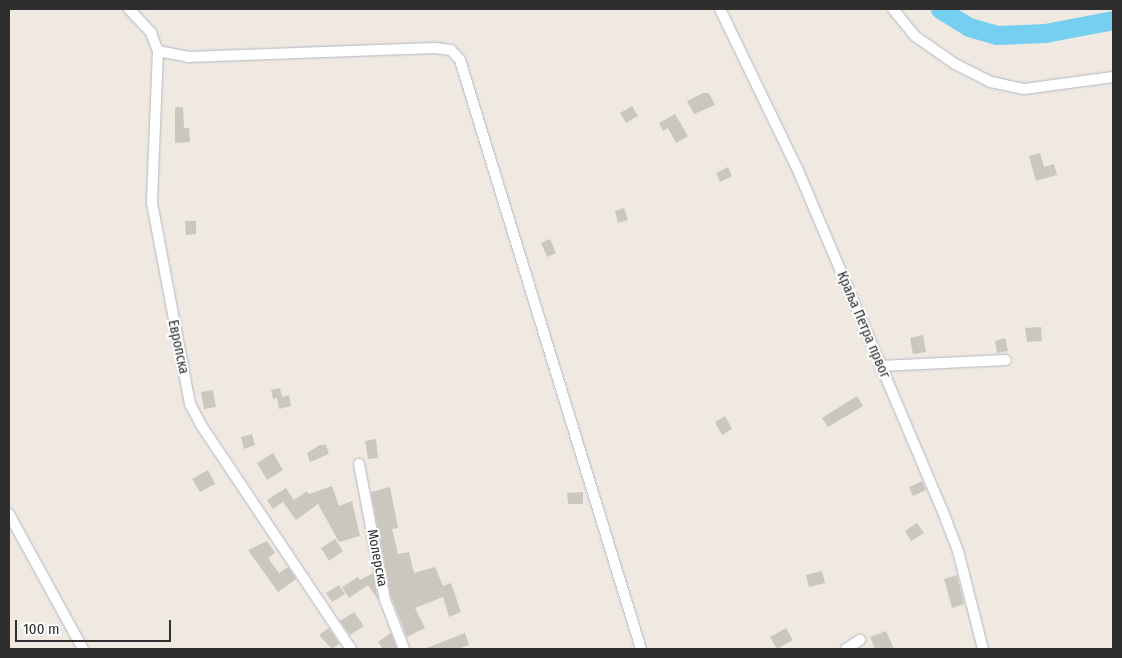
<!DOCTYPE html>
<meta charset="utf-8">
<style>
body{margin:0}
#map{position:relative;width:1122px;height:658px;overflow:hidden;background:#efe9e1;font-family:"Fira Sans Condensed",sans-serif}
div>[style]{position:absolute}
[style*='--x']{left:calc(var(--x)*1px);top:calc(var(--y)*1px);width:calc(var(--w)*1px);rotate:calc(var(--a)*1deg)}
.river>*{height:19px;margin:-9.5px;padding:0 9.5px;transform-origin:9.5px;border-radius:9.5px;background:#75cff0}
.building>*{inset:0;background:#cbc7bf}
.roads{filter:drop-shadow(0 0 1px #b4b7c1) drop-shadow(0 0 1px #b4b7c1)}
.minor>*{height:10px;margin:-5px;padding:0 5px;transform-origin:5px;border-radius:5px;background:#fff}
span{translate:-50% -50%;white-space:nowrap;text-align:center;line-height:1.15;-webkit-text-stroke:4px #fff;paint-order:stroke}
.street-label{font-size:14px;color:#2e2e2e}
.frame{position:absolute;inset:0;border:10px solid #2e2e2e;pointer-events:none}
.scale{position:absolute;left:15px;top:620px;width:156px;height:22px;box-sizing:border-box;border:2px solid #2e2e2e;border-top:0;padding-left:6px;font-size:15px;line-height:18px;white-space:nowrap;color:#2e2e2e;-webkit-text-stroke:4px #fff;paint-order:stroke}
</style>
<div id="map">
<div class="river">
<div style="--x:940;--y:9;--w:34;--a:32"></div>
<div style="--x:969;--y:27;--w:29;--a:16"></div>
<div style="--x:997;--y:35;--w:48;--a:-2.4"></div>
<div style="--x:1045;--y:33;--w:69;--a:-10.8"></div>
</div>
<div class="building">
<div style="clip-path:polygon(703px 93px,709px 93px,715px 105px,694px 114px,687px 101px)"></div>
<div style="clip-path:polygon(632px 106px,638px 116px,626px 123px,620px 113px)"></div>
<div style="clip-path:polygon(175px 107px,183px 107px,184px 128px,189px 128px,190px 142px,175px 143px)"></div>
<div style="clip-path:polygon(675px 114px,688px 136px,676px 143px,668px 128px,663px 131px,659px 123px)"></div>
<div style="clip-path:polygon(1040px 153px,1044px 167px,1054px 164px,1057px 175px,1036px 181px,1029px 156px)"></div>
<div style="clip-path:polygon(728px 167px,732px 176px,720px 182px,716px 173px)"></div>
<div style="clip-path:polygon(624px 208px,628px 220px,618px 223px,615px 211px)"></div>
<div style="clip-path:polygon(185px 221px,196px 221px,196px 234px,186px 235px)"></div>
<div style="clip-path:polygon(550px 239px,556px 253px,547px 257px,541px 243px)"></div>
<div style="clip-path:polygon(1041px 327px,1042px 341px,1027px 342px,1025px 328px)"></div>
<div style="clip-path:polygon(923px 335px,926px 352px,913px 354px,910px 338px)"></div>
<div style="clip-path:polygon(1005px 338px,1008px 351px,997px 353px,995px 341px)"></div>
<div style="clip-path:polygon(280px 388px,282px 397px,289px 395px,291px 406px,279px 409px,277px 398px,273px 399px,271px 390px)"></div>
<div style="clip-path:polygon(213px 390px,216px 407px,204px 409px,201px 392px)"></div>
<div style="clip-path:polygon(857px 396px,863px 406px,828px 427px,822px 418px)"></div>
<div style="clip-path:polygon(725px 416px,732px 429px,722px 435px,715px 422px)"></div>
<div style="clip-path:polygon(252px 434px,255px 445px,244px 449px,241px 437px)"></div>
<div style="clip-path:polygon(376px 439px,378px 458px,368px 459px,365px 441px)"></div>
<div style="clip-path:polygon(320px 445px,326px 445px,329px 454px,310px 462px,307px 453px)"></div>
<div style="clip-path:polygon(273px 453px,283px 470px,267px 480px,257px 463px)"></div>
<div style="clip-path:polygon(208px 470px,215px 484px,200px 492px,192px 479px)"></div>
<div style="clip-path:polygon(922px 481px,926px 490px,913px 496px,909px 487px)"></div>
<div style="clip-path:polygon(332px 486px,339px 506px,352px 501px,360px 536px,339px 542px,318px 504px,296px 520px,283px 502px,273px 509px,267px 500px,286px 488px,294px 500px,307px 491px,309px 494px)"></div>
<div style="clip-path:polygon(390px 487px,398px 528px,392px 529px,398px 554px,409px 552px,414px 573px,435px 567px,443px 586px,451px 583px,461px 612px,449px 617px,443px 597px,415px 608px,425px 628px,407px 637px,391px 596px,371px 492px)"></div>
<div style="clip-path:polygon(583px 492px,583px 504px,568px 504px,567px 493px)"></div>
<div style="clip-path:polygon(917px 523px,924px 533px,911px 541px,905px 531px)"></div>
<div style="clip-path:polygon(335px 539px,343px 551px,329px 561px,321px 548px)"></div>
<div style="clip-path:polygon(267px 541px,275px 553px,268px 558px,279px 573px,288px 567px,296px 579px,278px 592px,248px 550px)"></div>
<div style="clip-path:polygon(822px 571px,825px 583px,809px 587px,806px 575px)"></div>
<div style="clip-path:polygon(373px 573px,378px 600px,368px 585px,349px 598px,342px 587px,358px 577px,360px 580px)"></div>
<div style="clip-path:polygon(957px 575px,964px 604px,952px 608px,944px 579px)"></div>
<div style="clip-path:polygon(339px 585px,345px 594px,332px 602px,326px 593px)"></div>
<div style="clip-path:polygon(354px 612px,364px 626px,350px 635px,340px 621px)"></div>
<div style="clip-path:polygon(329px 628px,339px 644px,332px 649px,319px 635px)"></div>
<div style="clip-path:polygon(786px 628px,793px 640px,777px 649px,770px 637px)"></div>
<div style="clip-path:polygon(886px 631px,894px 649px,875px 649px,870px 637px)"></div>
<div style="clip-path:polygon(391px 633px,397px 649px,383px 649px,378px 642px)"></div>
<div style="clip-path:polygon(465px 633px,469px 645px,458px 649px,424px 649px)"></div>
</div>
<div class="roads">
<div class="minor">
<div style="--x:129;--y:9;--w:33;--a:47"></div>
<div style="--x:151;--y:33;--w:19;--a:69"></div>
<div style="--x:158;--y:51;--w:152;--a:92.3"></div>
<div style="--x:152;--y:203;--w:205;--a:79.3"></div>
<div style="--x:190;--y:404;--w:24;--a:62"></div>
<div style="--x:201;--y:425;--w:270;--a:56.2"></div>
<div style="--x:720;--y:9;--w:177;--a:64.2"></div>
<div style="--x:797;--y:168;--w:374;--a:67"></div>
<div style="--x:943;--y:512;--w:42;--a:69"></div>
<div style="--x:958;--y:551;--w:101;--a:75.7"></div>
<div style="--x:893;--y:9;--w:35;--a:51"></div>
<div style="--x:915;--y:36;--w:49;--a:35"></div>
<div style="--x:955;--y:64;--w:40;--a:26.6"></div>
<div style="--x:991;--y:82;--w:34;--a:12"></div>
<div style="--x:1024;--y:89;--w:90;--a:-7.7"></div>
<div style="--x:158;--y:51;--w:31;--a:11"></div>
<div style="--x:188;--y:57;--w:247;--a:-2.1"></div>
<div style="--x:435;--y:48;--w:16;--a:7"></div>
<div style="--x:451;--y:50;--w:13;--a:48"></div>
<div style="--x:460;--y:60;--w:616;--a:72.92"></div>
<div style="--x:880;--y:366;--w:126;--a:-2.7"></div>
<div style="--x:359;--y:464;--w:138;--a:79.2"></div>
<div style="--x:385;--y:600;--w:53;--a:68.8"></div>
<div style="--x:9;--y:514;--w:154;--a:61.3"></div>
<div style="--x:846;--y:649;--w:17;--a:-33"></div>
</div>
</div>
<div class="street-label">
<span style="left:863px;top:325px;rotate:67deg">Краља Петра првог</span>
<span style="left:178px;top:347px;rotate:78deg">Европска</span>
<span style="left:377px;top:558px;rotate:79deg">Молерска</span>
</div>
<div class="frame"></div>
<div class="scale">100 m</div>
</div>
